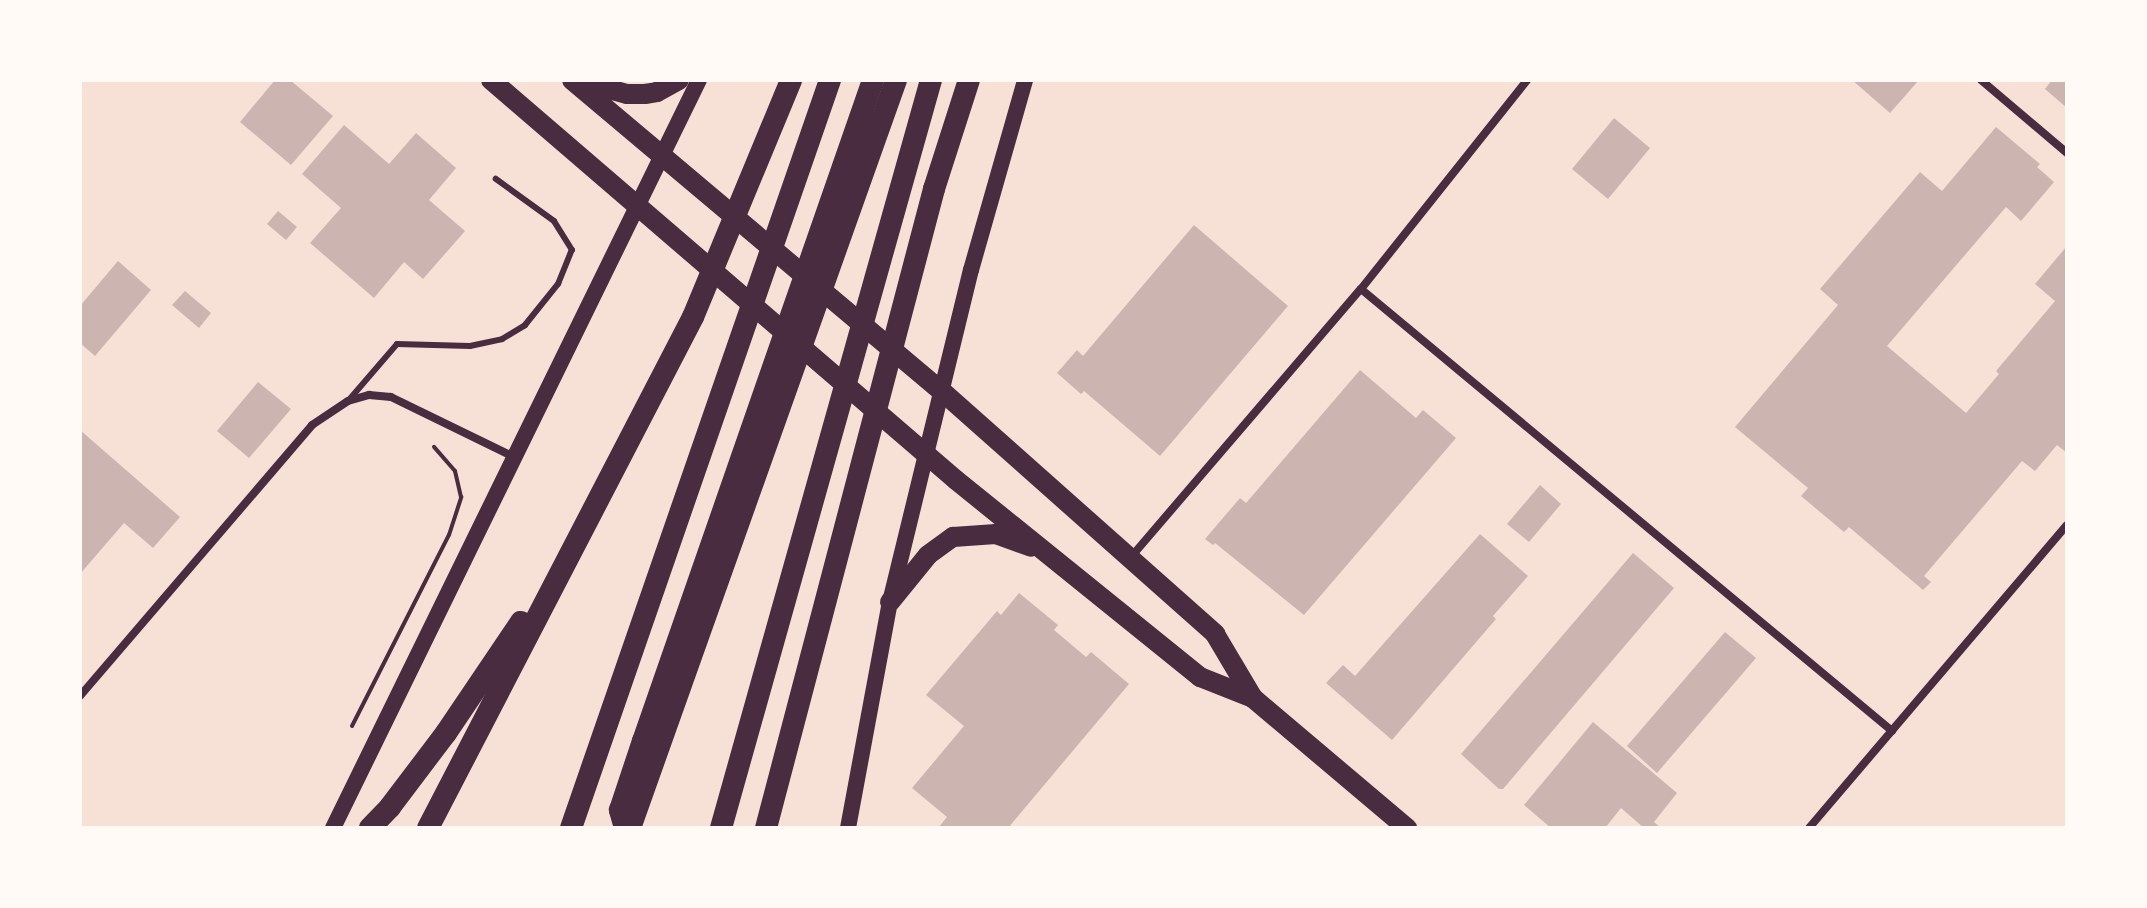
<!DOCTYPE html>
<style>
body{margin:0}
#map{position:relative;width:2147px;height:908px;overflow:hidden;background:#f7e1d7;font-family:"Work Sans",sans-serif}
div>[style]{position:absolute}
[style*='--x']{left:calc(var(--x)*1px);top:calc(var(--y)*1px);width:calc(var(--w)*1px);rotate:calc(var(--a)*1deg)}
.building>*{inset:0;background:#ccb4b1}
.path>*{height:4px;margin:-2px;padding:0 2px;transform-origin:2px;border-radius:2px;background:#4a2c40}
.service>*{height:6px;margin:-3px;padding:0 3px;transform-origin:3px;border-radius:3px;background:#4a2c40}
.minor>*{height:8px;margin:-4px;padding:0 4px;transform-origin:4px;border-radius:4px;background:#4a2c40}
.secondary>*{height:16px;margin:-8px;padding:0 8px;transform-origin:8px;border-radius:8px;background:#4a2c40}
.primary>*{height:20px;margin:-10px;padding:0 10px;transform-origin:10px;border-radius:10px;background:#4a2c40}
.motorway>*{height:22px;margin:-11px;padding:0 11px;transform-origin:11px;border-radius:11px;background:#4a2c40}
span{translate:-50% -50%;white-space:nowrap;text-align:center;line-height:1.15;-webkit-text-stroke:8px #fffaf5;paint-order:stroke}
.frame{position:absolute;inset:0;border:82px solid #fffaf5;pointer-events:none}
</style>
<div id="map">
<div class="building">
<div style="clip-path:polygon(275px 80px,290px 80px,333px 116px,291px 165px,240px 122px)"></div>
<div style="clip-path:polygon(1852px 80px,1919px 80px,1890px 113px)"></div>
<div style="clip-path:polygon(2052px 80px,2067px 80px,2067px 108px,2045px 89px)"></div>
<div style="clip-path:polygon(1614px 118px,1650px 148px,1608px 199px,1572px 169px)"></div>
<div style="clip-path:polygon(344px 125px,389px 164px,416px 133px,456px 168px,429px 200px,465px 231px,423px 279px,404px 262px,374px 298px,310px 243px,341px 208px,302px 174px)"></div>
<div style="clip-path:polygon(1996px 127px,2040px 164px,2037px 167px,2054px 182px,2021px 221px,2006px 207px,1887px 346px,1966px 413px,1999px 374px,1996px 371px,2055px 301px,2035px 284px,2067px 246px,2067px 453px,2057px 445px,2035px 471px,2022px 461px,1924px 576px,1931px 582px,1923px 590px,1849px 527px,1844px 532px,1801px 496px,1808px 488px,1735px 427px,1838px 305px,1820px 289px,1920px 172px,1942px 191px)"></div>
<div style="clip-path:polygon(278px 211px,297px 227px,286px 240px,267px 224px)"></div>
<div style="clip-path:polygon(1194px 225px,1288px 306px,1160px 456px,1084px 391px,1081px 394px,1057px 373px,1077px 350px,1083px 356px)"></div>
<div style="clip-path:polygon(118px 261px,151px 290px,95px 356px,80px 343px,80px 306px)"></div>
<div style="clip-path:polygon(185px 291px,211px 313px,199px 328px,172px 305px)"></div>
<div style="clip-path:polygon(1360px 370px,1416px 418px,1423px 410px,1456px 438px,1304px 615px,1215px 543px,1213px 545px,1205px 539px,1240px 498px,1246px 503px)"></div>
<div style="clip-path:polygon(258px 382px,291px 409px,249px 458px,217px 431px)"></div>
<div style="clip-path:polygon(80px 430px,180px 517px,153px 548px,124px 523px,80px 574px)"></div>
<div style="clip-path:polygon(1540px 485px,1561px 504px,1529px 542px,1507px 524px)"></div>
<div style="clip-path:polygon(1480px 534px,1528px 576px,1493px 616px,1496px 619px,1392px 740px,1326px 683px,1343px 665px,1355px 676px)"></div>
<div style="clip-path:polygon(1633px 553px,1674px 588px,1503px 789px,1499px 789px,1461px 754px)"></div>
<div style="clip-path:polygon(1019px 593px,1058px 625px,1054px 630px,1086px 657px,1091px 652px,1129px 684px,1008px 828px,938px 828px,947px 817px,912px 788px,964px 726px,926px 695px,997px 611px,1001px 615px)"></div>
<div style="clip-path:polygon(1725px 632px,1756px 658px,1657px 773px,1627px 746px)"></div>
<div style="clip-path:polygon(1593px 722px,1677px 793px,1654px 822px,1661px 828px,1644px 828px,1621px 808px,1605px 828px,1551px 828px,1524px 805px)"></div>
</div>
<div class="path">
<div style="--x:352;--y:726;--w:214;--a:-63.1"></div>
<div style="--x:449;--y:535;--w:40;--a:-72"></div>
<div style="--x:461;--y:497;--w:27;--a:-103"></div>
<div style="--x:455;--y:471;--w:32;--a:-131"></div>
</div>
<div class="service">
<div style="--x:348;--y:401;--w:75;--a:-49.3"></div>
<div style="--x:397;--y:344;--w:73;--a:1.6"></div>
<div style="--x:470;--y:346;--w:33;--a:-12"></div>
<div style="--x:502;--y:339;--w:27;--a:-31"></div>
<div style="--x:525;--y:325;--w:53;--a:-51.2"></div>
<div style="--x:558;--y:284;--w:37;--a:-68"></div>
<div style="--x:572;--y:250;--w:34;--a:-122"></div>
<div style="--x:554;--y:221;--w:72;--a:-144.1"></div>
</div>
<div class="minor">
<div style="--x:1981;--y:80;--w:113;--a:40.3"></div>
<div style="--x:1361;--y:289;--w:691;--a:39.77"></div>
<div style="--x:1131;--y:557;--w:353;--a:-49.4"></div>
<div style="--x:1361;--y:289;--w:267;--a:-51.5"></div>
<div style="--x:80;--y:696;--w:357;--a:-49.4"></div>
<div style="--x:312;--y:425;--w:43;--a:-33.7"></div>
<div style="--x:348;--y:401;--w:22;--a:-16"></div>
<div style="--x:369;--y:395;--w:22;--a:5"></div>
<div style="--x:391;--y:397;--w:139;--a:26"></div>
<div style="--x:1809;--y:828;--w:398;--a:-49.6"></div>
</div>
<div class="secondary">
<div style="--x:333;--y:828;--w:833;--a:-63.93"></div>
<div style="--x:848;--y:828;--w:230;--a:-79.5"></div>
<div style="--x:890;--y:602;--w:342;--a:-76.3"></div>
<div style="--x:971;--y:270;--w:198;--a:-74.1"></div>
</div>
<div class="primary">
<div style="--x:491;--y:80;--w:613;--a:40.7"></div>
<div style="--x:956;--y:480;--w:314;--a:38.9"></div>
<div style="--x:1200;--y:677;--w:57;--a:21.6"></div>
<div style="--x:1253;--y:698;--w:202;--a:40.2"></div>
<div style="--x:572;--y:80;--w:486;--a:40.1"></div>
<div style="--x:944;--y:393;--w:363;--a:41.6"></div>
<div style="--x:1215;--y:634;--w:74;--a:59.3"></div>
<div style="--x:580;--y:81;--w:49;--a:15.5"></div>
<div style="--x:627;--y:94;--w:18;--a:0"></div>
<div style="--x:645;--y:94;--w:12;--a:-9"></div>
<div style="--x:657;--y:92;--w:25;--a:-29"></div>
<div style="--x:890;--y:602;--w:60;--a:-51"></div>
<div style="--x:928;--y:555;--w:31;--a:-36"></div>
<div style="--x:953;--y:537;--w:43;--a:-4"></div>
<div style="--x:996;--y:534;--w:37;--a:20"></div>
</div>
<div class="motorway">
<div style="--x:370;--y:828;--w:29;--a:-46"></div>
<div style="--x:390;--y:807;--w:93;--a:-52.9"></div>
<div style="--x:446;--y:733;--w:134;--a:-56"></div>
<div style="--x:428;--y:828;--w:576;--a:-62.59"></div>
<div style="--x:693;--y:317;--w:256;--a:-67.5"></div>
<div style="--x:571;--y:828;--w:792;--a:-70.9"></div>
<div style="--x:625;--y:828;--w:19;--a:-106"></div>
<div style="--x:620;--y:810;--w:73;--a:-71.6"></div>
<div style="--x:643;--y:741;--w:700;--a:-70.81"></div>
<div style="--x:630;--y:828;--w:794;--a:-70.42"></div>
<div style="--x:721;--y:828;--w:777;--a:-74.32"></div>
<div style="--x:766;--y:828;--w:661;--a:-75.27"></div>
<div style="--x:934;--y:189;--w:114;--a:-72.2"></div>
</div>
<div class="frame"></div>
</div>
